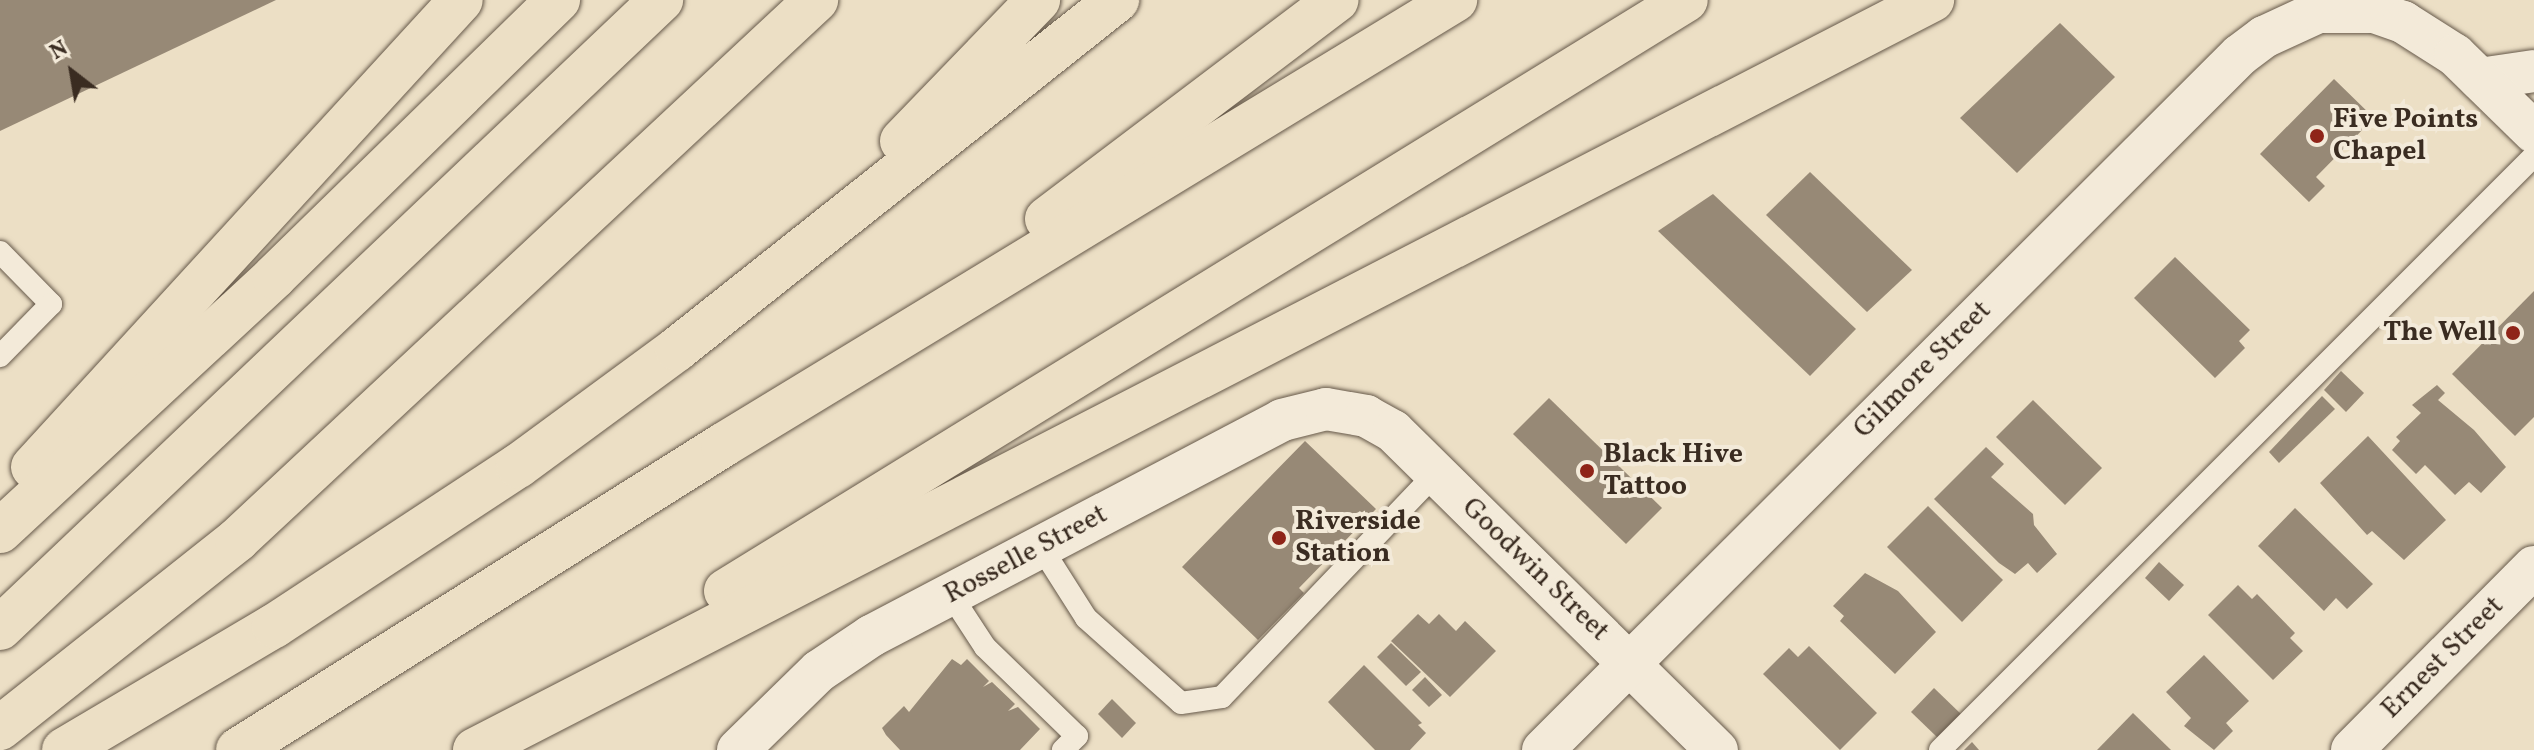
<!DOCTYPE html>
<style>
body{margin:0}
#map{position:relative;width:2534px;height:750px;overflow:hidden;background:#ecdfc5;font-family:Vollkorn,serif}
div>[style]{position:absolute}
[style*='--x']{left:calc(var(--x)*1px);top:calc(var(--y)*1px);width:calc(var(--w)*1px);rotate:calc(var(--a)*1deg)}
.building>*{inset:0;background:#978976}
.roads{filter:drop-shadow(0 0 2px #66594a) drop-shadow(0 0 2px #66594a)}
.lane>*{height:22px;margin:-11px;padding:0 11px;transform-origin:11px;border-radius:11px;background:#f3ead9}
.street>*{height:42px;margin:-21px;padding:0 21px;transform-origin:21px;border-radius:21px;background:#f3ead9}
.highway>*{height:44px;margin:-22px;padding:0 22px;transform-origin:22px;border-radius:22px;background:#ecdfc5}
.dots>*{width:22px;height:22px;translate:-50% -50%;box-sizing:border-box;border:4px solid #f3ead9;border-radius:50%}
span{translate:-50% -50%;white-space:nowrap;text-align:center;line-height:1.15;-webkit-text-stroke:8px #f3ead9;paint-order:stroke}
.poi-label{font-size:28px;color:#3a2c21;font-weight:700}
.left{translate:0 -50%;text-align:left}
.right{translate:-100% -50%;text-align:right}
.street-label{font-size:28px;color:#3a2c21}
.north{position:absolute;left:32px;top:32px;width:80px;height:80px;-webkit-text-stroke:6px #f3ead9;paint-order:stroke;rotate:329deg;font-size:22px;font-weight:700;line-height:32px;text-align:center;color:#3a2c21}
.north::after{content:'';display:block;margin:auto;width:28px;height:36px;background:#3a2c21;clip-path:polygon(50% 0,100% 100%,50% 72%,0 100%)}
</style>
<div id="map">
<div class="building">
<div style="clip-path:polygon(0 0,276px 0,0 131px)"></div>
<div style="clip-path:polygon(2060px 23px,2115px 77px,2017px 173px,1960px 118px)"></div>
<div style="clip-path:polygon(2334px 79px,2374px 118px,2316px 177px,2325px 186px,2309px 202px,2260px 154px)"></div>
<div style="clip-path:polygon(1810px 172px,1912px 270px,1867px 312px,1766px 215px)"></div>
<div style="clip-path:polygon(1713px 194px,1856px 329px,1810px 376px,1658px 231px)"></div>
<div style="clip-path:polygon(2175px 257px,2250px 330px,2239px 341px,2245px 348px,2215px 378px,2134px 298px)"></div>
<div style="clip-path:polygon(2534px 291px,2534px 417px,2515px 436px,2452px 374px)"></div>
<div style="clip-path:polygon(2341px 371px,2364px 393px,2346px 412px,2324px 390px)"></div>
<div style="clip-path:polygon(2437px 385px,2445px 393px,2438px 400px,2474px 430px,2506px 467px,2481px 493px,2469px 482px,2455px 495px,2425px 465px,2416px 474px,2392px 450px,2400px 441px,2396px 437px,2421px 413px,2412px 405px)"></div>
<div style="clip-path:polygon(2322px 396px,2335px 409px,2279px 463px,2269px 452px)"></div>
<div style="clip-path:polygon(1549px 398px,1662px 508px,1626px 544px,1513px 434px)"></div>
<div style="clip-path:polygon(2033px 400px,2102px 468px,2065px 505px,1996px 437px)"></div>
<div style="clip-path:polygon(2368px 436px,2446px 520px,2404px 560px,2372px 531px,2367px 535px,2320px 483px)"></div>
<div style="clip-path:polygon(1305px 441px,1376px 509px,1299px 588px,1304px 593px,1258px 640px,1182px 567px)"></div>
<div style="clip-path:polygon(1986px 447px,2004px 464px,1991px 477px,2033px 514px,2034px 525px,2057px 554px,2037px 573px,2028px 563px,2015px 574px,1999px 563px,1934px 499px)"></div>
<div style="clip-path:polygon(1928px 506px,2003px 580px,1962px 622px,1887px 547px)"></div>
<div style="clip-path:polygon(2295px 508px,2373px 584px,2347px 609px,2336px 598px,2324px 611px,2258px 546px)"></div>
<div style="clip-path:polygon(2159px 562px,2184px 585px,2169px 601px,2145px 578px)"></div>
<div style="clip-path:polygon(1865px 573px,1898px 591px,1936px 632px,1895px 674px,1840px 621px,1844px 616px,1833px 606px)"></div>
<div style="clip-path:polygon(2238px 585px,2252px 599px,2257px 594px,2295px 633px,2290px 638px,2303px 651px,2273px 680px,2208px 615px)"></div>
<div style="clip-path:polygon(1418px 614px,1429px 624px,1439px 614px,1456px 631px,1465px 621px,1496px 651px,1450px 697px,1391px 641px)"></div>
<div style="clip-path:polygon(1391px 643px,1421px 672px,1406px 686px,1377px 657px)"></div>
<div style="clip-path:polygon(1809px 646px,1877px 713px,1840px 750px,1763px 674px,1789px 648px,1798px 657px)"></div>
<div style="clip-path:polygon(2204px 655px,2249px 701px,2226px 723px,2233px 731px,2214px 750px,2184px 726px,2191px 718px,2166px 692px)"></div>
<div style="clip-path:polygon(952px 659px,961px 665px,967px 659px,989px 681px,983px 687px,992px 682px,1015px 704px,1008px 711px,1018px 707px,1040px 729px,1020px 750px,900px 750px,886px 735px,882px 728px,904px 706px,909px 712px)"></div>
<div style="clip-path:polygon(1364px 665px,1422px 723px,1418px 725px,1426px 733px,1410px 750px,1375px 750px,1328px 702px)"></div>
<div style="clip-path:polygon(1425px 677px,1442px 695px,1429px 707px,1412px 690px)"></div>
<div style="clip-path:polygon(1934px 688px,1962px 715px,1939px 739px,1911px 712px)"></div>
<div style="clip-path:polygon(1112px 699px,1136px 723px,1122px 738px,1098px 714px)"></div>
<div style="clip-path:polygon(2133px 713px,2171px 750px,2097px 750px)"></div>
<div style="clip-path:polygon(1972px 742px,1979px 750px,1964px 750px)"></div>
</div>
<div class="roads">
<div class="lane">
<div style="--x:0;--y:252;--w:73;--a:45.6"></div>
<div style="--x:51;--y:304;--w:73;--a:134.4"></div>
<div style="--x:1041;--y:547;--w:84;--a:57.6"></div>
<div style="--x:1086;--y:618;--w:127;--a:41.8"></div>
<div style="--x:1181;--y:703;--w:41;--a:-8.3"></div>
<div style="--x:1222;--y:697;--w:310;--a:-46.3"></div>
<div style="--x:951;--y:595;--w:62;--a:56.8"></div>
<div style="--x:985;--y:647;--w:128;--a:44.1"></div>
<div style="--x:1077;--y:736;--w:20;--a:135"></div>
<div style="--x:1940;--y:750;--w:840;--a:-45"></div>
</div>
<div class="street">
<div style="--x:2480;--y:79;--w:55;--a:-8.4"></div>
<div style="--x:738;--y:750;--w:113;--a:-44.3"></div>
<div style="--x:819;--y:671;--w:63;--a:-33.9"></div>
<div style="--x:871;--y:636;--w:464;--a:-27.7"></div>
<div style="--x:1282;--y:420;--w:45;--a:-14"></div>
<div style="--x:1326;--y:409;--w:41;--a:9.9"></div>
<div style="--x:1366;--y:416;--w:31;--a:29"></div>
<div style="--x:1393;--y:431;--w:455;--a:44.6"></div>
<div style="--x:1543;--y:750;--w:984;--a:-44.92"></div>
<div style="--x:2240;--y:55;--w:30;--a:-37"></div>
<div style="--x:2264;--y:37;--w:60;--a:-24.8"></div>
<div style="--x:2318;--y:12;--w:56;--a:0"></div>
<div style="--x:2374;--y:12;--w:31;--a:19"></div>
<div style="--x:2403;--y:22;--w:62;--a:32.4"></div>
<div style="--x:2455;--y:55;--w:110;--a:44.3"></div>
<div style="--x:2352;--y:750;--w:258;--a:-45.2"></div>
</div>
<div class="highway">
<div style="--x:902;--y:141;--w:196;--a:-46"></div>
<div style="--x:1047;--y:219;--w:363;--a:-37.1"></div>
<div style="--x:33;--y:467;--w:633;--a:-47.5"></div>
<div style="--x:0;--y:531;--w:374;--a:-42.8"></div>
<div style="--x:274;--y:277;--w:397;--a:-44.3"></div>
<div style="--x:726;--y:591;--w:1127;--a:-31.62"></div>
<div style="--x:0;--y:628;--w:912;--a:-43.53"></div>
<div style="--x:0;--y:728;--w:303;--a:-38.4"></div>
<div style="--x:237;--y:540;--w:792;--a:-43"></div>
<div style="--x:64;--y:750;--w:244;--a:-30.6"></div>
<div style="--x:274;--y:626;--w:292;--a:-33.3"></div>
<div style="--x:518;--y:466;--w:197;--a:-36.3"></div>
<div style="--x:677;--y:349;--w:562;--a:-38.42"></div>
<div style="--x:238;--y:750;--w:573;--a:-32.16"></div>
<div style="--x:723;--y:445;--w:857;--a:-31.3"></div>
<div style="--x:475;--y:750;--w:1639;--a:-27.24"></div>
</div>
</div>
<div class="dots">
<div style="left:2317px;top:136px;background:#8f2418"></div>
<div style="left:2513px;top:333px;background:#8f2418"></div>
<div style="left:1587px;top:471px;background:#8f2418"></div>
<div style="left:1279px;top:538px;background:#8f2418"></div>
</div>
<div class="poi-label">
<span class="left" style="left:2333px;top:136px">Five Points<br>Chapel</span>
<span class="right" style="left:2497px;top:333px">The Well</span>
<span class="left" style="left:1603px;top:471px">Black Hive<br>Tattoo</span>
<span class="left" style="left:1295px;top:538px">Riverside<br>Station</span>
</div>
<div class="street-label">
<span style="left:1923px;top:370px;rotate:-45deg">Gilmore Street</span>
<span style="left:1026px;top:555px;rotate:-28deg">Rosselle Street</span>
<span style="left:1535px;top:570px;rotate:44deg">Goodwin Street</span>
<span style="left:2443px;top:658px;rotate:-45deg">Ernest Street</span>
</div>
<div class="north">N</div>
</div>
